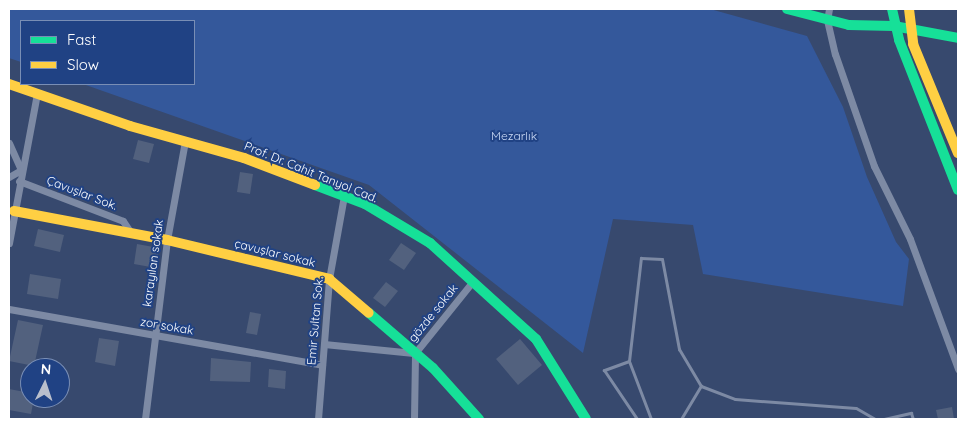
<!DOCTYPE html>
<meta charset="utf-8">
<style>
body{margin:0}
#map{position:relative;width:967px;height:428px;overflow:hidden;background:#37496e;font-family:Quicksand,sans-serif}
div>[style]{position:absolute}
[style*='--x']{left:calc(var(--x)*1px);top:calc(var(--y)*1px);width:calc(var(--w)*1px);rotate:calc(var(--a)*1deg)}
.green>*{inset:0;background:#34589b}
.building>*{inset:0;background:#52617e}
.lane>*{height:3px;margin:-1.5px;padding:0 1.5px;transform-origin:1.5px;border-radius:1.5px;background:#7d8aa4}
.street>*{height:7px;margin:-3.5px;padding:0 3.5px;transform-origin:3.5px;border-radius:3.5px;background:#7d8aa4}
.fast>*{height:10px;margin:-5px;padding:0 5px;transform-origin:5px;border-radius:5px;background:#16e098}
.slow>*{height:10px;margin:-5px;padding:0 5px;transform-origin:5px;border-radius:5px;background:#ffcf43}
span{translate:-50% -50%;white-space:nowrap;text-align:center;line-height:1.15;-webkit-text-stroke:4px #204284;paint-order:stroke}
.park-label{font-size:12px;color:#ccdbf7}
.street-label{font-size:12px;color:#fff}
.frame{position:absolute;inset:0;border:10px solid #fff;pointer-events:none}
.legend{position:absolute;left:20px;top:20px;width:175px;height:65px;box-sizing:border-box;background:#204284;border:1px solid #798eb5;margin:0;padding:6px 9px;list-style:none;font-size:15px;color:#fff}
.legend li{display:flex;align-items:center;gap:10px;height:25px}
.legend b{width:25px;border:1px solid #798eb5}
.north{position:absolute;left:20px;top:358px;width:50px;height:50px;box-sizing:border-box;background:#204284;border:1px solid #798eb5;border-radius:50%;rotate:4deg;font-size:14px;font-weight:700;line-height:20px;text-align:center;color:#fff}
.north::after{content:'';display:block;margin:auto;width:18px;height:22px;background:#b9bfcc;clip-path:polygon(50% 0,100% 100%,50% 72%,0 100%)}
</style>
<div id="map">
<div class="green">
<div style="clip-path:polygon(9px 9px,710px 9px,807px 36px,843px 107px,867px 177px,896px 242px,909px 259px,903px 306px,703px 274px,693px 225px,613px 219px,583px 353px,369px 185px,83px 84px,194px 84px,194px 21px,21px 21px,21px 62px,9px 58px)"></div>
</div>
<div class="building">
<div style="clip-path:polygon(138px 140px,154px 144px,149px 163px,133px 159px)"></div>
<div style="clip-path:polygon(240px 172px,253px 174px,250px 194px,237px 192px)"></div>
<div style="clip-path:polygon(38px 229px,64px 235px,60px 252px,34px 246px)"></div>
<div style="clip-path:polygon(401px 243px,416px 253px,404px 270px,389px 260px)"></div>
<div style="clip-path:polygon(137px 244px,159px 248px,156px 268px,134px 264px)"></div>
<div style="clip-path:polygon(30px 274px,61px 279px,58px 299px,27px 294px)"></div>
<div style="clip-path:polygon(386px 282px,398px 291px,385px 307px,373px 298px)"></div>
<div style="clip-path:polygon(250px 312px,261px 314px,257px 335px,246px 333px)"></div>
<div style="clip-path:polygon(18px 320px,43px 325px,34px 366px,9px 361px)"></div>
<div style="clip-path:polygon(99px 338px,119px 341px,115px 366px,95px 362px)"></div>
<div style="clip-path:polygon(520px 339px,542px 365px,518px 385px,496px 359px)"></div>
<div style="clip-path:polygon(211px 358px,251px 362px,250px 382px,210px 381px)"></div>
<div style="clip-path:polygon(269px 369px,286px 371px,285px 389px,268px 387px)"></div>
<div style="clip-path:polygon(9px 389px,30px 393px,30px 398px,34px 398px,31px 414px,9px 410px)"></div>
<div style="clip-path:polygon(952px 407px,954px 419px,938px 419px,936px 410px)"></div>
</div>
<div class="lane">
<div style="--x:629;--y:361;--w:27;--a:160"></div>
<div style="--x:604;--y:370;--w:59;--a:56"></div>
<div style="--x:651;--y:419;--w:62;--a:-110.8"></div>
<div style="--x:629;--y:361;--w:104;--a:-83.4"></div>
<div style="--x:641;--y:258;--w:21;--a:3"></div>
<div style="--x:662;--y:259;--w:92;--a:79.3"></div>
<div style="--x:679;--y:349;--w:43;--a:59.3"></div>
<div style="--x:701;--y:386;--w:36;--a:21"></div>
<div style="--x:735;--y:399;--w:121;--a:4.3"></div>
<div style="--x:856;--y:408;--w:22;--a:30"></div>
<div style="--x:681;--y:419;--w:39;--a:-59"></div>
<div style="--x:884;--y:419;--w:28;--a:-13"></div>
<div style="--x:911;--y:413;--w:6;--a:72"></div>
</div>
<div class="street">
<div style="--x:829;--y:9;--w:11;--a:100"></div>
<div style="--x:827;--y:20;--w:35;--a:77"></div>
<div style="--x:835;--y:54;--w:119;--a:70.8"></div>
<div style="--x:874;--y:166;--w:81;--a:63.7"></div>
<div style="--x:910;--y:239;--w:139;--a:69.7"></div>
<div style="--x:9;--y:143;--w:30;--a:66"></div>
<div style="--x:21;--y:170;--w:14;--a:150"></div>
<div style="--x:19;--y:181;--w:111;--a:21"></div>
<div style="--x:123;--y:221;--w:14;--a:56"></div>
<div style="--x:9;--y:243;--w:152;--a:-79.4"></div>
<div style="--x:9;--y:309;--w:318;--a:10.1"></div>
<div style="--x:324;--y:344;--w:90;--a:5.7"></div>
<div style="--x:145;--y:419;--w:180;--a:-83"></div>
<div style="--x:167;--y:240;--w:101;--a:-79.7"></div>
<div style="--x:318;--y:419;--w:140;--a:-85.5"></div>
<div style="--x:329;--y:279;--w:84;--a:-79.8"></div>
<div style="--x:414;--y:419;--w:66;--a:-89.1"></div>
<div style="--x:415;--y:353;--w:92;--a:-51.1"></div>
</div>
<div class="fast">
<div style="--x:787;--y:9;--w:64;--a:14.5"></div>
<div style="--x:849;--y:25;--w:45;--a:1.3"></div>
<div style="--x:894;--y:26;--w:65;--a:10.6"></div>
<div style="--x:892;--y:9;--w:32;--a:77"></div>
<div style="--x:899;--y:40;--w:161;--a:68.5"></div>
<div style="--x:315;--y:185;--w:53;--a:20.8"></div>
<div style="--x:365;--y:204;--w:76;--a:31"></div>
<div style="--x:430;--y:243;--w:143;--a:42.2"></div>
<div style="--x:536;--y:339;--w:94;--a:58"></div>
<div style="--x:369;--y:313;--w:84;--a:40.7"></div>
<div style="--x:433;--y:368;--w:69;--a:48"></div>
</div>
<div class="slow">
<div style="--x:909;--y:9;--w:35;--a:83"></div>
<div style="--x:913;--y:44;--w:118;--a:67.6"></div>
<div style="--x:9;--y:84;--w:128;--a:19.1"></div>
<div style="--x:130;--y:126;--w:118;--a:15.7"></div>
<div style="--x:244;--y:158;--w:76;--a:20.8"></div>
<div style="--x:14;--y:211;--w:156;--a:10.7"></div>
<div style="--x:167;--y:240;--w:167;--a:13.5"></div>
<div style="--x:329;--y:279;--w:52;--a:40.4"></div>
</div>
<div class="park-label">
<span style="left:514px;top:136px">Mezarlık</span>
</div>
<div class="street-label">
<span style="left:311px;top:172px;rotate:22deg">Prof. Dr. Cahit Tanyol Cad.</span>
<span style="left:82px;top:193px;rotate:21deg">Çavuşlar Sok.</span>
<span style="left:275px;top:253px;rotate:14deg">çavuşlar sokak</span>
<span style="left:153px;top:263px;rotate:-82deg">karayılan sokak</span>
<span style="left:433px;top:313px;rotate:-51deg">gözde sokak</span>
<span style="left:315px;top:321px;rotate:-85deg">Emir Sultan Sok.</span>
<span style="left:167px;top:326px;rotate:10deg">zor sokak</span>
</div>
<div class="frame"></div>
<ul class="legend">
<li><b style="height:6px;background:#16e098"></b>Fast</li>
<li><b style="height:6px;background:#ffcf43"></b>Slow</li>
</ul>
<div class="north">N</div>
</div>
